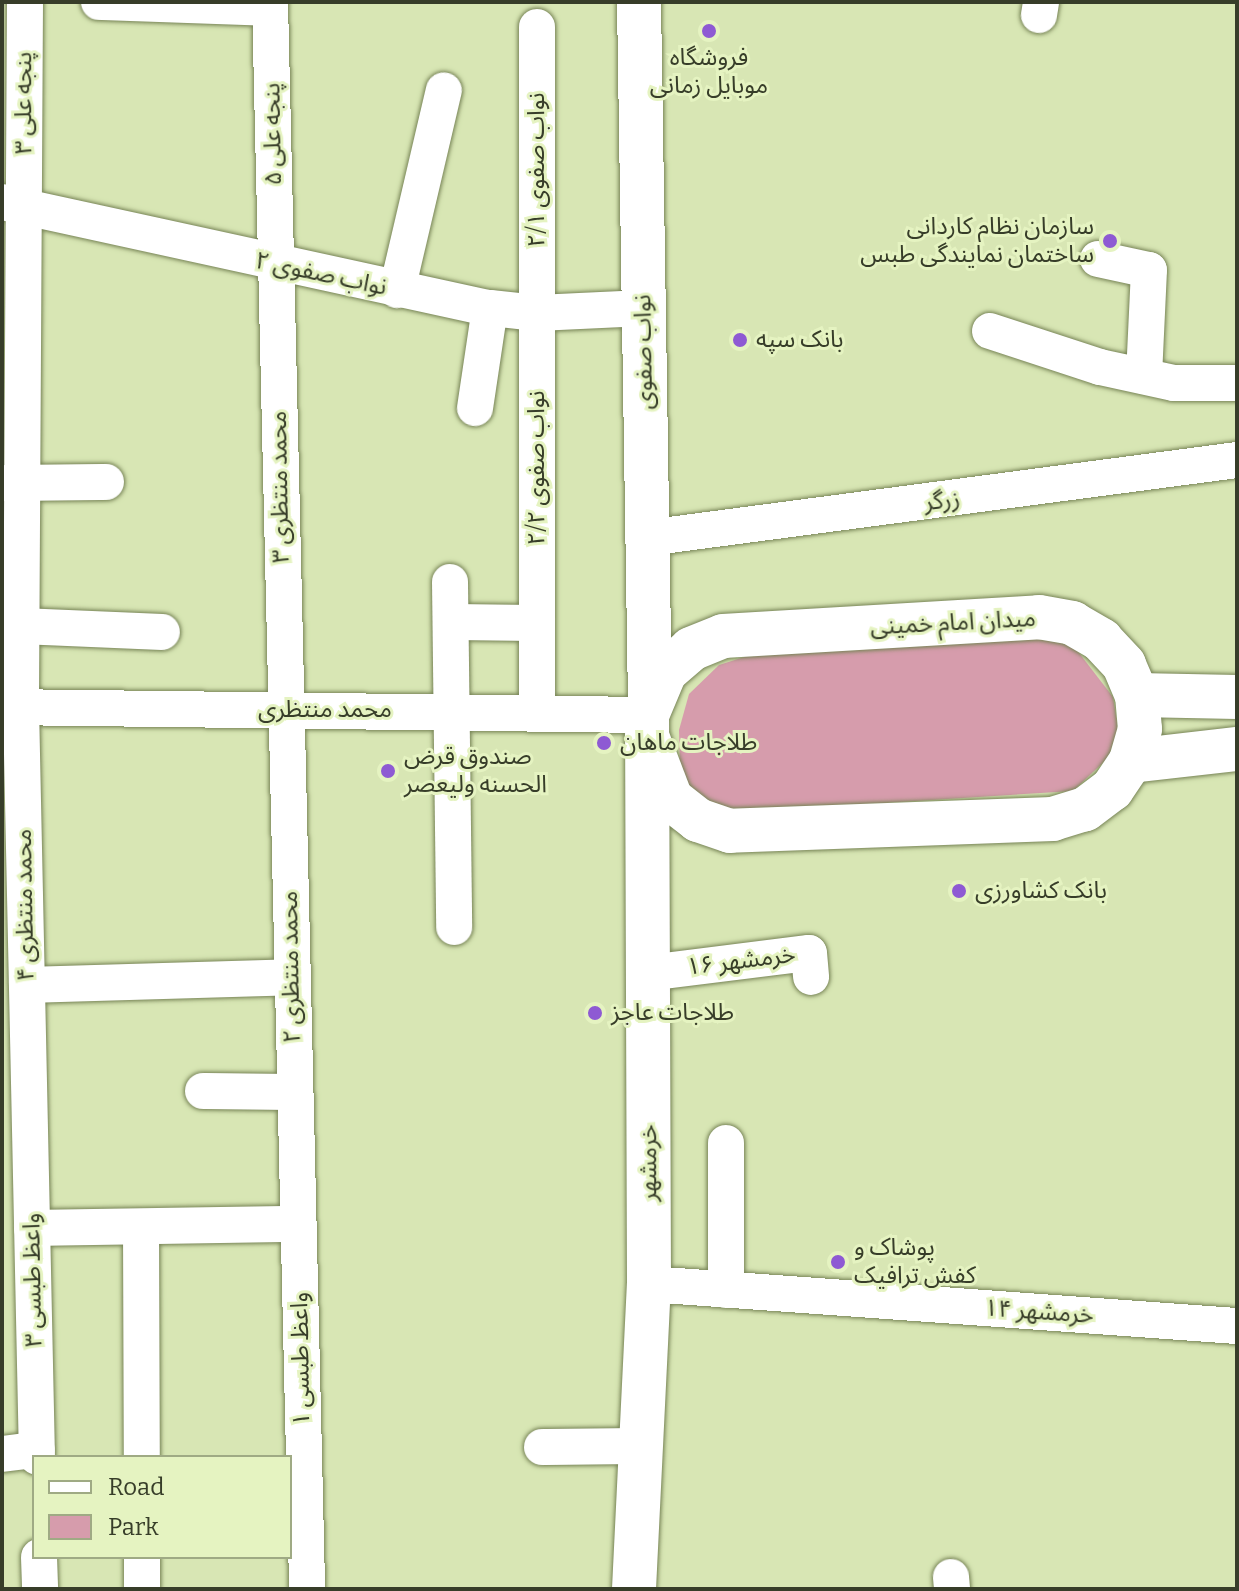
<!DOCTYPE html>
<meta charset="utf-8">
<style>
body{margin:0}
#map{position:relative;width:1239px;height:1591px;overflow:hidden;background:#d8e6b4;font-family:Bitter,"Noto Sans Arabic",serif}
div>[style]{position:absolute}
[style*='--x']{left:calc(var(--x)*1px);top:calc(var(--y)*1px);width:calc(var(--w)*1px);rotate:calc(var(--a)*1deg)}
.green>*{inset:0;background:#d69cac}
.roads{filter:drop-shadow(0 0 2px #778456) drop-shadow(0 0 2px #778456)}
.minor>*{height:36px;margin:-18px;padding:0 18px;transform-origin:18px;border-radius:18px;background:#fff}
.major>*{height:44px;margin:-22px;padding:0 22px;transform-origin:22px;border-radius:22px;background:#fff}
.dots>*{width:22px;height:22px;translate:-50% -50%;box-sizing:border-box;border:4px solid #e5f3c1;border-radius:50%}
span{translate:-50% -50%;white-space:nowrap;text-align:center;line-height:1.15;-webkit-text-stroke:6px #e5f3c1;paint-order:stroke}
.poi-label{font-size:24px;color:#373d29}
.right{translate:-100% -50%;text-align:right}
.left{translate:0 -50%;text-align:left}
.street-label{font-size:24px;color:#373d29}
.frame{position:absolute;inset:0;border:4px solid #373d29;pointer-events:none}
.legend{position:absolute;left:32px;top:1455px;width:260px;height:104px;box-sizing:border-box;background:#e5f3c1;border:2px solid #9faa84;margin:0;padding:10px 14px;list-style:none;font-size:24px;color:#373d29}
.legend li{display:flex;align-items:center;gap:16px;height:40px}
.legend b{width:40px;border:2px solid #9faa84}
</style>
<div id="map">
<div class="green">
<div style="clip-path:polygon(1045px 635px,1076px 649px,1113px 697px,1118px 729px,1108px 758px,1073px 791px,727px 813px,694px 795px,680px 770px,679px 730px,689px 694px,719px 665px,766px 650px)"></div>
</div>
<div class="roads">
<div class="minor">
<div style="--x:25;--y:2;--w:705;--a:90.33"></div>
<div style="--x:21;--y:707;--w:750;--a:88.78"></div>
<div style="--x:99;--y:2;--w:171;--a:2"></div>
<div style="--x:270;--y:2;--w:1587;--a:88.66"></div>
<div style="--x:1039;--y:15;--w:13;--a:-81"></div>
<div style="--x:2;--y:202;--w:499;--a:12.3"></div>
<div style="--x:490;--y:308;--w:47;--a:6.1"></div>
<div style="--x:537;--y:313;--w:107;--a:-2.7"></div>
<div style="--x:1098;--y:259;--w:52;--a:12.2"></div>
<div style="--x:1149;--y:270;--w:106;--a:92.7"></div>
<div style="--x:397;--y:290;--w:205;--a:-76.8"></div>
<div style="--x:990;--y:331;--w:116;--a:18.1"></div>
<div style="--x:1100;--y:367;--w:76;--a:12.2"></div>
<div style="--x:1174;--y:383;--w:63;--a:0"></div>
<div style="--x:475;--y:408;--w:101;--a:-81.5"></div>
<div style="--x:2;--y:483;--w:104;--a:-0.6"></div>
<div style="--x:647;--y:538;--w:595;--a:-7.53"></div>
<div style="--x:450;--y:582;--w:345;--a:89.3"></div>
<div style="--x:451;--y:622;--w:86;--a:0.7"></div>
<div style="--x:21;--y:626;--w:141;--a:2.4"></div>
<div style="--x:2;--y:707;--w:645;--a:0.71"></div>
<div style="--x:537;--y:711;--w:684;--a:-90"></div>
<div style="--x:648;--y:973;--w:162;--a:-7.1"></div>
<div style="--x:809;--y:953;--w:24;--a:85"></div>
<div style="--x:27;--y:985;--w:264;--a:-1.7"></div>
<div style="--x:203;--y:1091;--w:91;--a:0.6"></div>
<div style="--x:726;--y:1143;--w:147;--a:90"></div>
<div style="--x:141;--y:1227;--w:230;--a:89.8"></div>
<div style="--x:32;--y:1228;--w:266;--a:-0.9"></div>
<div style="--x:649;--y:1284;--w:589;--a:4.09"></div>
<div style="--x:542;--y:1447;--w:99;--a:-0.6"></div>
<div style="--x:2;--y:1454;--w:35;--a:-7"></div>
<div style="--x:39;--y:1557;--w:32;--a:88"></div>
<div style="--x:951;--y:1577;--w:12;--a:85"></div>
<div style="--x:142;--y:1589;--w:32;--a:-90"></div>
</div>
<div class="major">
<div style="--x:639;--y:2;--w:700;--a:89.1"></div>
<div style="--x:1137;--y:695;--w:100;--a:1.1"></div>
<div style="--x:1131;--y:761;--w:107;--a:-6.5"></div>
<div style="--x:634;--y:1589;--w:305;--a:-87.2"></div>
<div style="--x:649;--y:1284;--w:569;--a:-90.2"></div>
<div style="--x:647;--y:715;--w:47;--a:-67.3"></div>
<div style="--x:665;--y:672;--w:35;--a:-41"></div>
<div style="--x:691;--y:649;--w:35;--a:-22"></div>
<div style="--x:723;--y:636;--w:317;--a:-3.4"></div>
<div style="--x:1039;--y:617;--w:34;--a:10"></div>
<div style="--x:1072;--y:623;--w:34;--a:30"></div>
<div style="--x:1101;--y:640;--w:34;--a:47"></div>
<div style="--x:1124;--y:665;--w:33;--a:67"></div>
<div style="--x:1137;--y:695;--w:34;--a:85"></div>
<div style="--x:1140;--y:729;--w:33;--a:106"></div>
<div style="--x:1131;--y:761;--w:34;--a:124"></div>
<div style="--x:1112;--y:789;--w:34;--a:143"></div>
<div style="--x:1085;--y:809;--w:34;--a:163"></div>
<div style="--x:1053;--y:819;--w:323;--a:177.9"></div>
<div style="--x:730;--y:831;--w:34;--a:-161"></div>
<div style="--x:698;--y:820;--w:34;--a:-142"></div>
<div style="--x:671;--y:799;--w:67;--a:-110.9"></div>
</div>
</div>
<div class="dots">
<div style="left:709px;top:31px;background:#8e5ad3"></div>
<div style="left:1110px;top:241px;background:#8e5ad3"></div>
<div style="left:740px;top:340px;background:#8e5ad3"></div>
<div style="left:604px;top:743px;background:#8e5ad3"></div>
<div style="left:388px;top:771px;background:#8e5ad3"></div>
<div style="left:959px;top:891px;background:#8e5ad3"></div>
<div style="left:595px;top:1013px;background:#8e5ad3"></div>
<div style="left:838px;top:1262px;background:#8e5ad3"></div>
</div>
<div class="poi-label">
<span style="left:709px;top:72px">فروشگاه<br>موبایل زمانی</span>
<span class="right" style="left:1094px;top:241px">سازمان نظام کاردانی<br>ساختمان نمایندگی طبس</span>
<span class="left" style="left:756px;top:340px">بانک سپه</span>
<span class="left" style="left:620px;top:743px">طلاجات ماهان</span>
<span class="left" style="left:404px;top:771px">صندوق قرض<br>الحسنه ولیعصر</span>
<span class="left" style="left:975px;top:891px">بانک کشاورزی</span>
<span class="left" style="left:611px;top:1013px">طلاجات عاجز</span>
<span class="left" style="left:854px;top:1262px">پوشاک و<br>کفش ترافیک</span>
</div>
<div class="street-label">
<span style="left:24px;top:103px;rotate:-90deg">پنجه علی ۳</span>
<span style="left:273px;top:134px;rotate:-91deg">پنجه علی ۵</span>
<span style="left:537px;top:170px;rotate:-90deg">نواب صفوی ۲/۱</span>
<span style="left:321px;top:274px;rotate:12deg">نواب صفوی ۲</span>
<span style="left:644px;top:352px;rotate:-91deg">نواب صفوی</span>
<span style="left:537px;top:468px;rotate:-90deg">نواب صفوی ۲/۲</span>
<span style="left:280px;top:487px;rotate:-91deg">محمد منتظری ۳</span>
<span style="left:942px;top:501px;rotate:-7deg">زرگر</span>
<span style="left:953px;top:623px;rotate:-3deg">میدان امام خمینی</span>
<span style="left:325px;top:710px">محمد منتظری</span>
<span style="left:25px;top:905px;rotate:-91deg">محمد منتظری ۴</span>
<span style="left:741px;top:961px;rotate:-7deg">خرمشهر ۱۶</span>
<span style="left:291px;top:967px;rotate:-91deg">محمد منتظری ۲</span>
<span style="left:649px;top:1163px;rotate:-90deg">خرمشهر</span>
<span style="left:33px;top:1280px;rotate:-91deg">واعظ طبسی ۳</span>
<span style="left:1039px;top:1312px;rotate:4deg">خرمشهر ۱۴</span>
<span style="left:301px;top:1359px;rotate:-91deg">واعظ طبسی ۱</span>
</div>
<div class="frame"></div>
<ul class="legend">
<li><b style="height:10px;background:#fff"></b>Road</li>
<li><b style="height:22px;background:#d69cac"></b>Park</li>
</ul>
</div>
